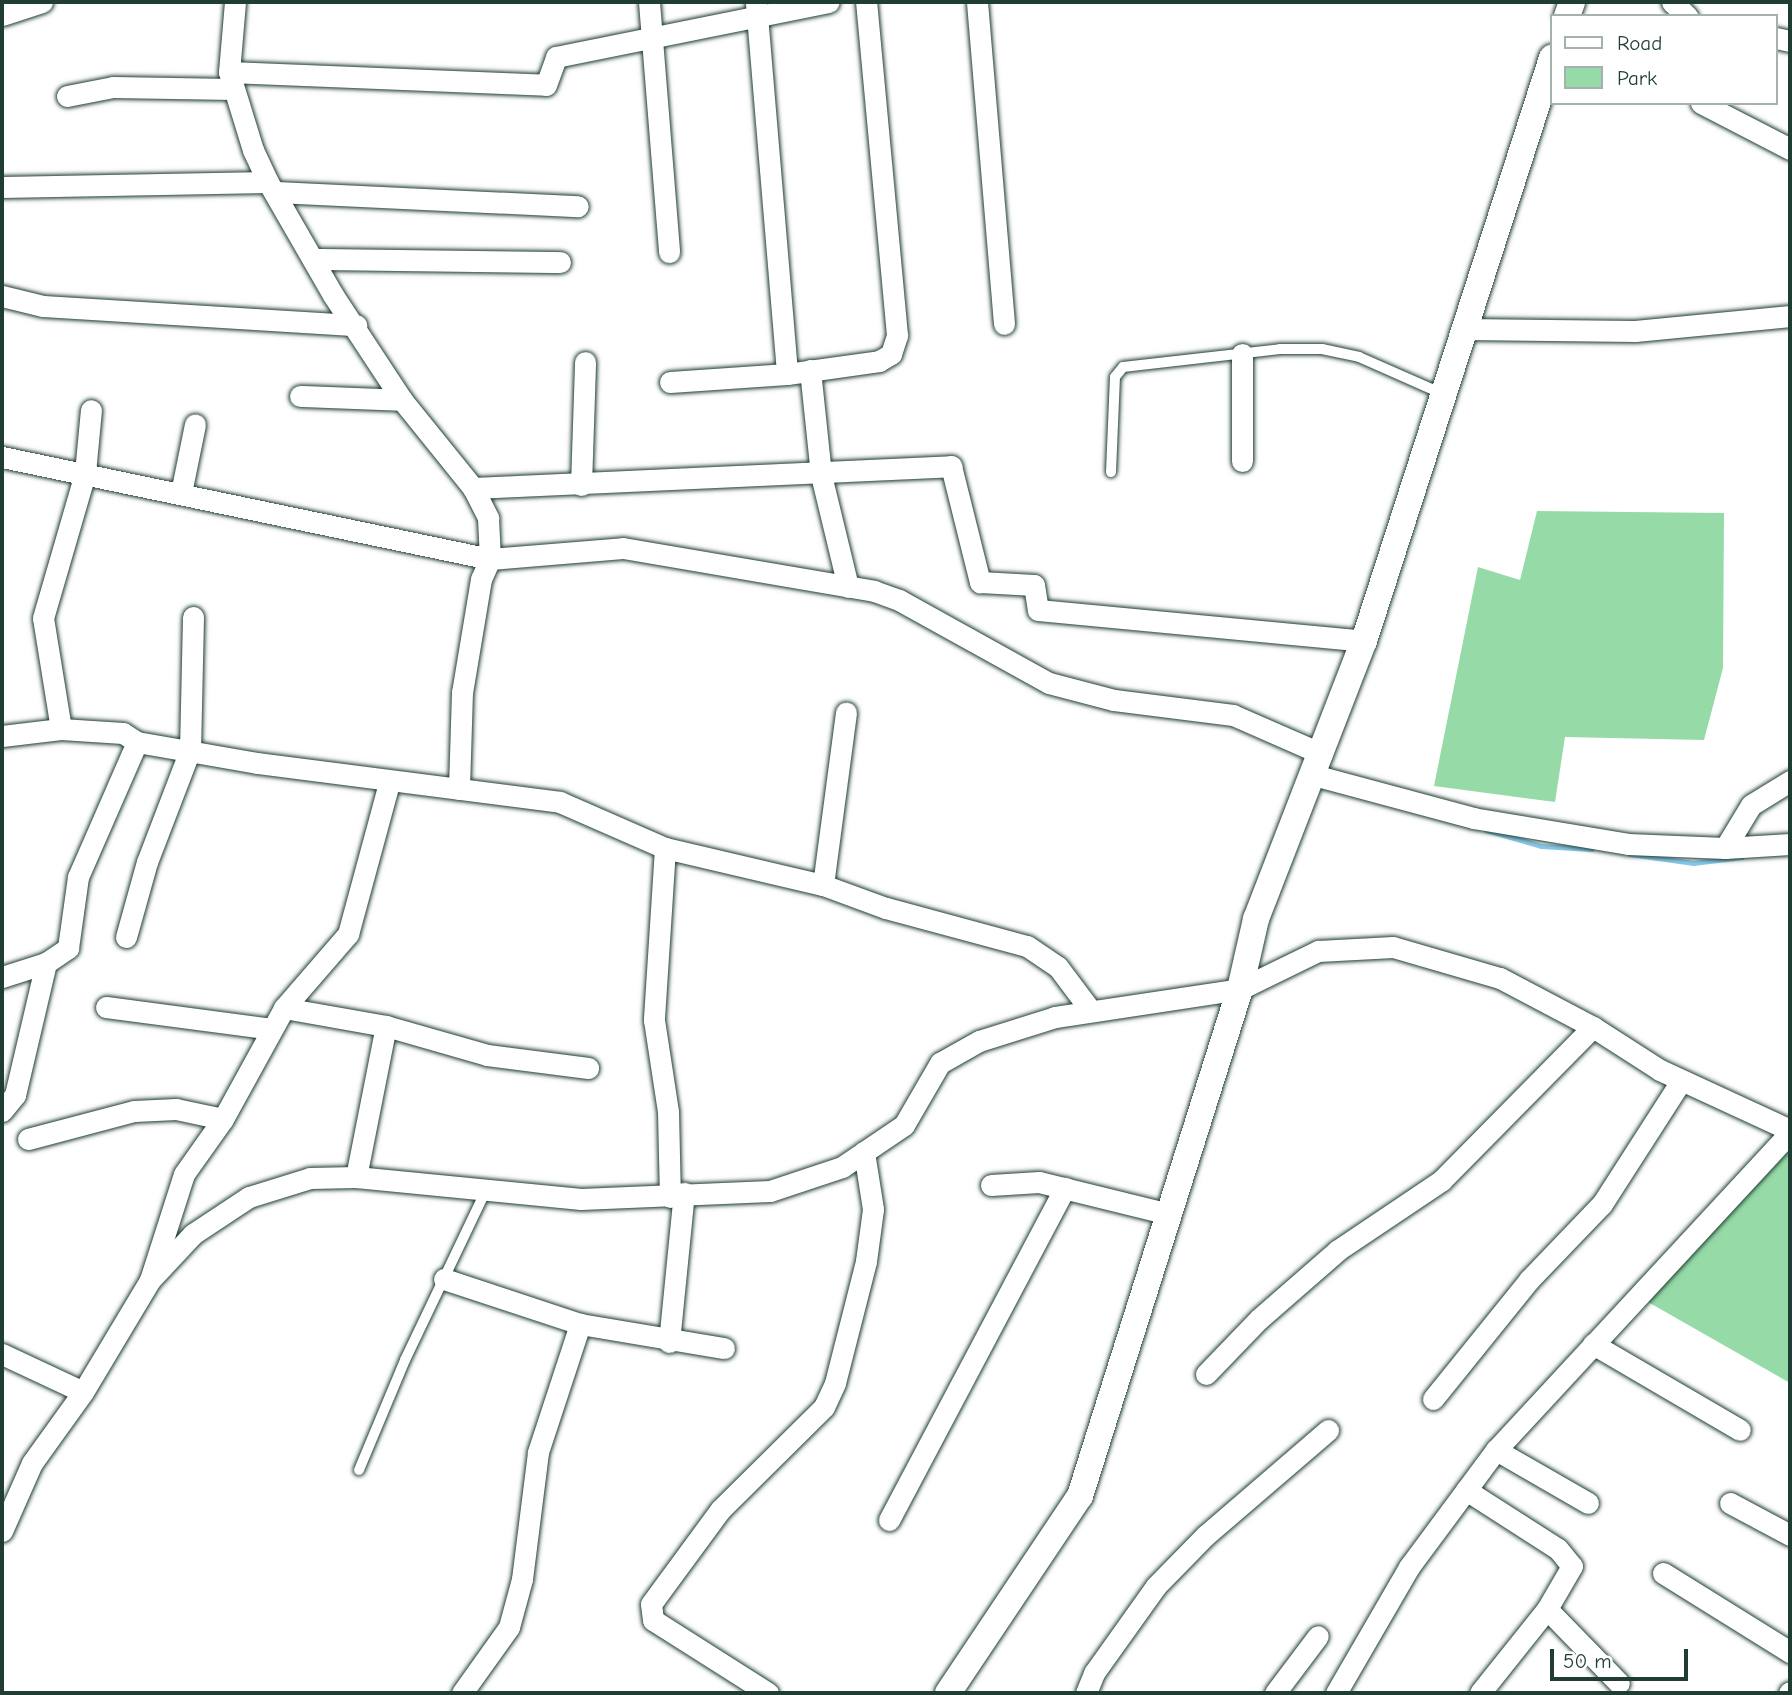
<!DOCTYPE html>
<style>
body{margin:0}
#map{position:relative;width:1792px;height:1695px;overflow:hidden;background:#fff;font-family:"Comic Neue",sans-serif}
div>[style]{position:absolute}
[style*='--x']{left:calc(var(--x)*1px);top:calc(var(--y)*1px);width:calc(var(--w)*1px);rotate:calc(var(--a)*1deg)}
.green>*{inset:0;background:#96dba7}
.stream>*{height:5px;margin:-2.5px;padding:0 2.5px;transform-origin:2.5px;border-radius:2.5px;background:#88c9e9}
.roads{filter:drop-shadow(0 0 2px #1f3d34) drop-shadow(0 0 2px #1f3d34)}
.service>*{height:10px;margin:-5px;padding:0 5px;transform-origin:5px;border-radius:5px;background:#fff}
.minor>*{height:21px;margin:-10.5px;padding:0 10.5px;transform-origin:10.5px;border-radius:10.5px;background:#fff}
.tertiary>*{height:26px;margin:-13px;padding:0 13px;transform-origin:13px;border-radius:13px;background:#fff}
span{translate:-50% -50%;white-space:nowrap;text-align:center;line-height:1.15;-webkit-text-stroke:7px #fff;paint-order:stroke}
.frame{position:absolute;inset:0;border:4px solid #1f3d34;pointer-events:none}
.legend{position:absolute;left:1550px;top:14px;width:228px;height:91px;box-sizing:border-box;background:#fff;border:2px solid #a5b1ae;margin:0;padding:9px 12px;list-style:none;font-size:21px;color:#1f3d34}
.legend li{display:flex;align-items:center;gap:14px;height:35px}
.legend b{width:35px;border:2px solid #a5b1ae}
.scale{position:absolute;left:1550px;top:1649px;width:138px;height:32px;box-sizing:border-box;border:4px solid #1f3d34;border-top:0;padding-left:9px;font-size:21px;line-height:24px;white-space:nowrap;color:#1f3d34;-webkit-text-stroke:5px #fff;paint-order:stroke}
</style>
<div id="map">
<div class="green">
<div style="clip-path:polygon(1537px 511px,1724px 513px,1723px 668px,1704px 740px,1565px 737px,1555px 802px,1434px 786px,1478px 567px,1520px 580px)"></div>
<div style="clip-path:polygon(1790px 1144px,1790px 1383px,1648px 1302px)"></div>
</div>
<div class="stream">
<div style="--x:1486;--y:830;--w:57;--a:16.2"></div>
<div style="--x:1541;--y:846;--w:51;--a:3.4"></div>
<div style="--x:1630;--y:854;--w:64;--a:8.1"></div>
<div style="--x:1693;--y:863;--w:49;--a:-7"></div>
</div>
<div class="roads">
<div class="service">
<div style="--x:1111;--y:472;--w:95;--a:-87.6"></div>
<div style="--x:1115;--y:377;--w:13;--a:-51"></div>
<div style="--x:1123;--y:367;--w:158;--a:-6.5"></div>
<div style="--x:1280;--y:349;--w:42;--a:0"></div>
<div style="--x:1322;--y:349;--w:38;--a:12"></div>
<div style="--x:1359;--y:357;--w:92;--a:23.8"></div>
<div style="--x:359;--y:1470;--w:119;--a:-67.3"></div>
<div style="--x:405;--y:1360;--w:188;--a:-64.5"></div>
</div>
<div class="minor">
<div style="--x:235;--y:2;--w:70;--a:94.9"></div>
<div style="--x:229;--y:72;--w:82;--a:72.9"></div>
<div style="--x:253;--y:150;--w:35;--a:65"></div>
<div style="--x:268;--y:182;--w:130;--a:60.1"></div>
<div style="--x:333;--y:295;--w:126;--a:56.7"></div>
<div style="--x:402;--y:400;--w:113;--a:51.1"></div>
<div style="--x:473;--y:488;--w:34;--a:63"></div>
<div style="--x:488;--y:518;--w:41;--a:87.2"></div>
<div style="--x:490;--y:559;--w:22;--a:114"></div>
<div style="--x:481;--y:579;--w:115;--a:99.5"></div>
<div style="--x:462;--y:692;--w:97;--a:91.8"></div>
<div style="--x:649;--y:2;--w:251;--a:85.4"></div>
<div style="--x:977;--y:2;--w:323;--a:85.2"></div>
<div style="--x:1672;--y:2;--w:21;--a:43"></div>
<div style="--x:756;--y:3;--w:372;--a:85.2"></div>
<div style="--x:2;--y:15;--w:42;--a:-18"></div>
<div style="--x:1776;--y:38;--w:14;--a:12"></div>
<div style="--x:229;--y:72;--w:317;--a:2.3"></div>
<div style="--x:546;--y:85;--w:30;--a:-70"></div>
<div style="--x:556;--y:57;--w:278;--a:-11.4"></div>
<div style="--x:67;--y:96;--w:47;--a:-11.1"></div>
<div style="--x:113;--y:87;--w:120;--a:1"></div>
<div style="--x:1701;--y:103;--w:100;--a:27.3"></div>
<div style="--x:2;--y:187;--w:266;--a:-1.1"></div>
<div style="--x:276;--y:192;--w:302;--a:2.7"></div>
<div style="--x:313;--y:259;--w:247;--a:0.7"></div>
<div style="--x:2;--y:296;--w:42;--a:13.7"></div>
<div style="--x:43;--y:306;--w:314;--a:3.5"></div>
<div style="--x:1464;--y:329;--w:171;--a:0.7"></div>
<div style="--x:1635;--y:331;--w:156;--a:-5.5"></div>
<div style="--x:810;--y:370;--w:106;--a:84"></div>
<div style="--x:821;--y:475;--w:115;--a:76.4"></div>
<div style="--x:670;--y:382;--w:117;--a:-3.9"></div>
<div style="--x:787;--y:374;--w:93;--a:-8"></div>
<div style="--x:879;--y:361;--w:14;--a:-30"></div>
<div style="--x:891;--y:354;--w:20;--a:-72"></div>
<div style="--x:897;--y:335;--w:334;--a:-95.3"></div>
<div style="--x:300;--y:396;--w:102;--a:2.2"></div>
<div style="--x:2;--y:457;--w:499;--a:11.8"></div>
<div style="--x:490;--y:559;--w:133;--a:-4.7"></div>
<div style="--x:623;--y:548;--w:255;--a:9.7"></div>
<div style="--x:874;--y:591;--w:27;--a:20"></div>
<div style="--x:899;--y:600;--w:171;--a:29"></div>
<div style="--x:1049;--y:683;--w:67;--a:14.7"></div>
<div style="--x:1114;--y:700;--w:120;--a:7.2"></div>
<div style="--x:1233;--y:715;--w:97;--a:23.7"></div>
<div style="--x:1242;--y:461;--w:107;--a:-90"></div>
<div style="--x:581;--y:485;--w:123;--a:-88.1"></div>
<div style="--x:473;--y:488;--w:479;--a:-2.6"></div>
<div style="--x:951;--y:466;--w:120;--a:76"></div>
<div style="--x:980;--y:582;--w:54;--a:3.2"></div>
<div style="--x:1034;--y:585;--w:25;--a:81"></div>
<div style="--x:1038;--y:610;--w:327;--a:5.4"></div>
<div style="--x:181;--y:493;--w:70;--a:-78.5"></div>
<div style="--x:61;--y:729;--w:112;--a:-99.2"></div>
<div style="--x:43;--y:618;--w:151;--a:-73.8"></div>
<div style="--x:85;--y:473;--w:63;--a:-84.6"></div>
<div style="--x:2;--y:736;--w:59;--a:-6.8"></div>
<div style="--x:61;--y:729;--w:62;--a:3.7"></div>
<div style="--x:123;--y:733;--w:17;--a:33"></div>
<div style="--x:137;--y:742;--w:122;--a:9.9"></div>
<div style="--x:257;--y:763;--w:305;--a:7.3"></div>
<div style="--x:560;--y:802;--w:115;--a:23.7"></div>
<div style="--x:665;--y:848;--w:162;--a:13.2"></div>
<div style="--x:823;--y:885;--w:67;--a:20.1"></div>
<div style="--x:886;--y:908;--w:146;--a:15.1"></div>
<div style="--x:1027;--y:946;--w:37;--a:34"></div>
<div style="--x:1058;--y:967;--w:55;--a:53.1"></div>
<div style="--x:1314;--y:775;--w:165;--a:15.1"></div>
<div style="--x:1473;--y:818;--w:157;--a:9.5"></div>
<div style="--x:1628;--y:844;--w:97;--a:2.4"></div>
<div style="--x:1725;--y:848;--w:65;--a:-3.5"></div>
<div style="--x:665;--y:848;--w:172;--a:93.7"></div>
<div style="--x:654;--y:1020;--w:92;--a:81.3"></div>
<div style="--x:668;--y:1111;--w:86;--a:88.7"></div>
<div style="--x:1725;--y:848;--w:50;--a:-58.8"></div>
<div style="--x:1751;--y:805;--w:46;--a:-31.6"></div>
<div style="--x:823;--y:885;--w:174;--a:-82.4"></div>
<div style="--x:126;--y:937;--w:78;--a:-74.4"></div>
<div style="--x:147;--y:862;--w:120;--a:-69"></div>
<div style="--x:190;--y:750;--w:133;--a:-88.7"></div>
<div style="--x:2;--y:977;--w:46;--a:-17.7"></div>
<div style="--x:46;--y:963;--w:27;--a:-34"></div>
<div style="--x:68;--y:948;--w:72;--a:-82"></div>
<div style="--x:78;--y:877;--w:147;--a:-66.4"></div>
<div style="--x:106;--y:1007;--w:167;--a:7.5"></div>
<div style="--x:284;--y:1008;--w:104;--a:10"></div>
<div style="--x:386;--y:1026;--w:105;--a:16"></div>
<div style="--x:487;--y:1055;--w:102;--a:7.3"></div>
<div style="--x:2;--y:1111;--w:21;--a:-51"></div>
<div style="--x:15;--y:1095;--w:136;--a:-76.8"></div>
<div style="--x:28;--y:1139;--w:110;--a:-14.8"></div>
<div style="--x:134;--y:1111;--w:42;--a:-2.7"></div>
<div style="--x:176;--y:1109;--w:48;--a:12"></div>
<div style="--x:356;--y:1177;--w:154;--a:-78.8"></div>
<div style="--x:991;--y:1185;--w:48;--a:-3.6"></div>
<div style="--x:1039;--y:1182;--w:134;--a:13.8"></div>
<div style="--x:444;--y:1279;--w:143;--a:18.3"></div>
<div style="--x:580;--y:1324;--w:146;--a:9.5"></div>
<div style="--x:150;--y:1280;--w:63;--a:-46.9"></div>
<div style="--x:193;--y:1234;--w:67;--a:-33.5"></div>
<div style="--x:249;--y:1197;--w:64;--a:-17.3"></div>
<div style="--x:310;--y:1178;--w:46;--a:-1.2"></div>
<div style="--x:356;--y:1177;--w:226;--a:5.6"></div>
<div style="--x:581;--y:1199;--w:189;--a:-2.4"></div>
<div style="--x:770;--y:1191;--w:76;--a:-18.4"></div>
<div style="--x:842;--y:1167;--w:75;--a:-34.1"></div>
<div style="--x:904;--y:1125;--w:72;--a:-59.9"></div>
<div style="--x:940;--y:1063;--w:45;--a:-29.4"></div>
<div style="--x:979;--y:1041;--w:80;--a:-17.5"></div>
<div style="--x:1055;--y:1017;--w:187;--a:-8.6"></div>
<div style="--x:1240;--y:989;--w:87;--a:-26"></div>
<div style="--x:1318;--y:951;--w:75;--a:-3.1"></div>
<div style="--x:1393;--y:947;--w:111;--a:16.2"></div>
<div style="--x:1500;--y:978;--w:105;--a:27.8"></div>
<div style="--x:1593;--y:1027;--w:80;--a:32.7"></div>
<div style="--x:1660;--y:1070;--w:143;--a:24.8"></div>
<div style="--x:669;--y:1342;--w:150;--a:-84.3"></div>
<div style="--x:1593;--y:1344;--w:170;--a:30.3"></div>
<div style="--x:2;--y:1354;--w:89;--a:25.1"></div>
<div style="--x:1206;--y:1374;--w:76;--a:-46.1"></div>
<div style="--x:1259;--y:1319;--w:105;--a:-41.1"></div>
<div style="--x:1338;--y:1250;--w:125;--a:-33.9"></div>
<div style="--x:1442;--y:1180;--w:215;--a:-45.4"></div>
<div style="--x:1433;--y:1399;--w:153;--a:-51.1"></div>
<div style="--x:1529;--y:1280;--w:105;--a:-46.2"></div>
<div style="--x:1602;--y:1204;--w:146;--a:-57.3"></div>
<div style="--x:1496;--y:1450;--w:106;--a:29.9"></div>
<div style="--x:1466;--y:1490;--w:109;--a:32.7"></div>
<div style="--x:1558;--y:1549;--w:22;--a:51"></div>
<div style="--x:1572;--y:1566;--w:50;--a:120.2"></div>
<div style="--x:1547;--y:1609;--w:107;--a:128.6"></div>
<div style="--x:1730;--y:1503;--w:68;--a:28.1"></div>
<div style="--x:889;--y:1520;--w:376;--a:-62.1"></div>
<div style="--x:2;--y:1531;--w:74;--a:-66.2"></div>
<div style="--x:32;--y:1463;--w:87;--a:-54.3"></div>
<div style="--x:83;--y:1392;--w:131;--a:-59.1"></div>
<div style="--x:150;--y:1280;--w:111;--a:-72.2"></div>
<div style="--x:184;--y:1174;--w:67;--a:-54.7"></div>
<div style="--x:223;--y:1119;--w:127;--a:-61.2"></div>
<div style="--x:284;--y:1008;--w:98;--a:-49.1"></div>
<div style="--x:348;--y:934;--w:156;--a:-74.8"></div>
<div style="--x:1663;--y:1573;--w:150;--a:31.9"></div>
<div style="--x:1547;--y:1609;--w:103;--a:45.8"></div>
<div style="--x:462;--y:1693;--w:81;--a:-54.5"></div>
<div style="--x:509;--y:1627;--w:50;--a:-74.8"></div>
<div style="--x:522;--y:1579;--w:128;--a:-82.8"></div>
<div style="--x:538;--y:1452;--w:135;--a:-71.8"></div>
<div style="--x:768;--y:1693;--w:136;--a:-147.6"></div>
<div style="--x:653;--y:1620;--w:16;--a:-97"></div>
<div style="--x:651;--y:1604;--w:117;--a:-53.7"></div>
<div style="--x:720;--y:1510;--w:146;--a:-44.7"></div>
<div style="--x:824;--y:1407;--w:26;--a:-65"></div>
<div style="--x:835;--y:1383;--w:126;--a:-75.7"></div>
<div style="--x:866;--y:1261;--w:52;--a:-82.3"></div>
<div style="--x:873;--y:1209;--w:58;--a:-99"></div>
<div style="--x:1086;--y:1693;--w:22;--a:-68"></div>
<div style="--x:1094;--y:1673;--w:107;--a:-54.5"></div>
<div style="--x:1156;--y:1586;--w:71;--a:-45.6"></div>
<div style="--x:1206;--y:1535;--w:161;--a:-40.7"></div>
<div style="--x:1275;--y:1693;--w:71;--a:-53"></div>
<div style="--x:1336;--y:1693;--w:146;--a:-59.9"></div>
<div style="--x:1409;--y:1567;--w:146;--a:-53.4"></div>
<div style="--x:1496;--y:1450;--w:433;--a:-47.2"></div>
<div style="--x:1789;--y:1693;--w:1;--a:-45"></div>
</div>
<div class="tertiary">
<div style="--x:1567;--y:16;--w:15;--a:-70"></div>
<div style="--x:948;--y:1693;--w:237;--a:-56.2"></div>
<div style="--x:1080;--y:1496;--w:532;--a:-72.49"></div>
<div style="--x:1240;--y:989;--w:72;--a:-77.1"></div>
<div style="--x:1256;--y:919;--w:298;--a:-68.8"></div>
<div style="--x:1364;--y:641;--w:613;--a:-72.13"></div>
</div>
</div>
<div class="frame"></div>
<ul class="legend">
<li><b style="height:9px;background:#fff"></b>Road</li>
<li><b style="height:19px;background:#96dba7"></b>Park</li>
</ul>
<div class="scale">50 m</div>
</div>
